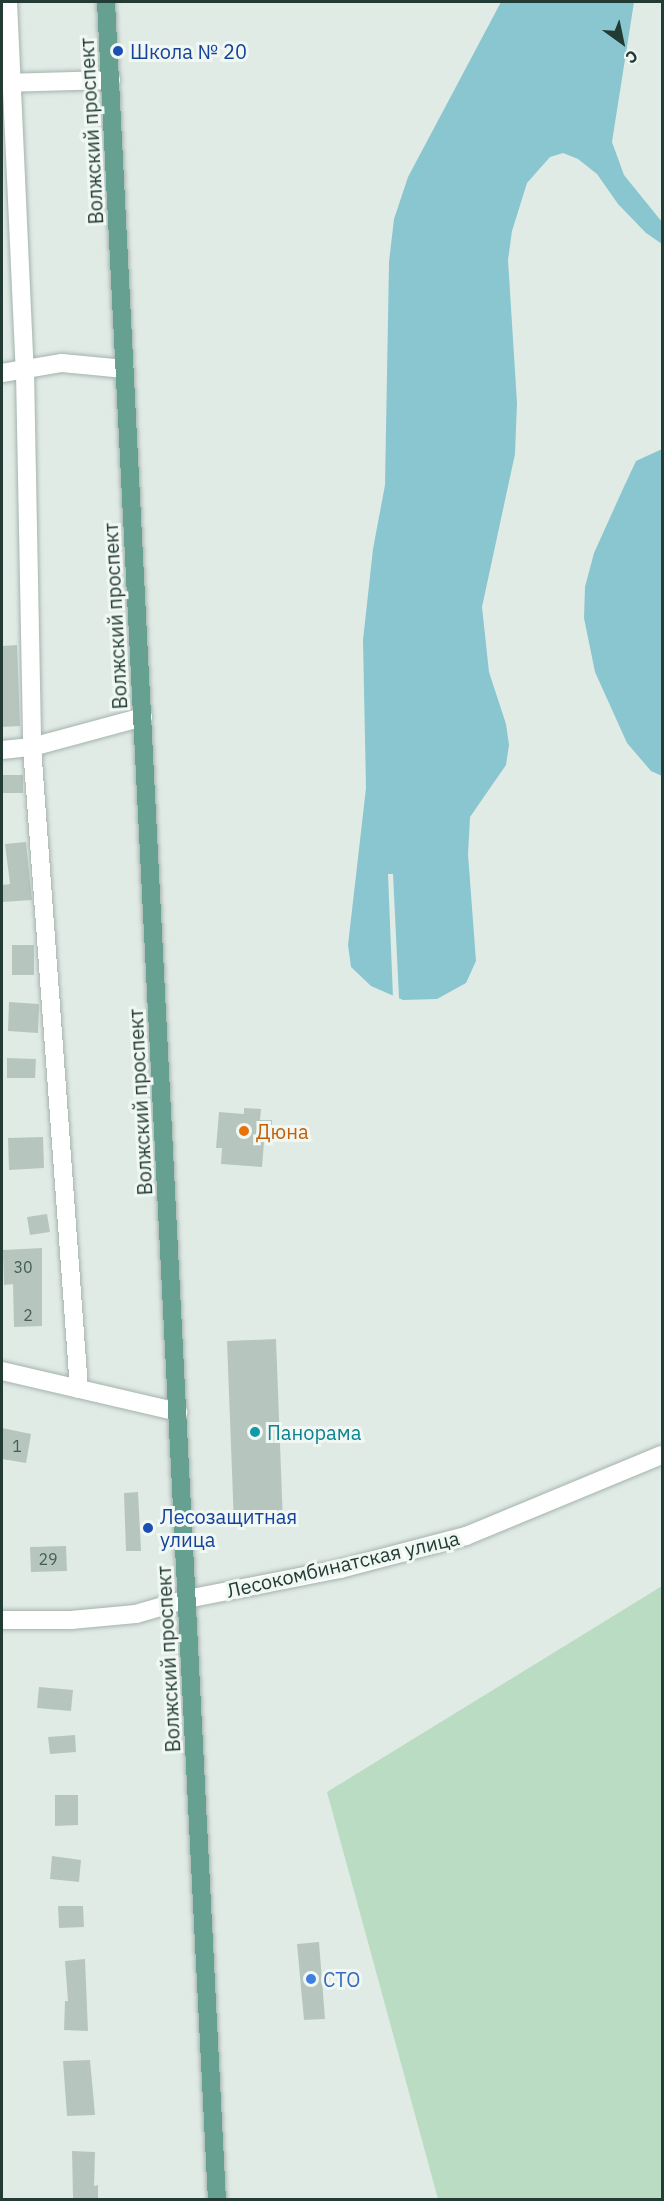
<!DOCTYPE html>
<meta charset="utf-8">
<style>
body{margin:0}
#map{position:relative;width:664px;height:2201px;overflow:hidden;background:#e1ebe6;font-family:"IBM Plex Sans",sans-serif}
div>[style]{position:absolute}
[style*='--x']{left:calc(var(--x)*1px);top:calc(var(--y)*1px);width:calc(var(--w)*1px);rotate:calc(var(--a)*1deg)}
.green>*{inset:0;background:#badcc2}
.water>*{inset:0;background:#89c6cf}
.pier>*{inset:0;background:#e1ebe6}
.building>*{inset:0;background:#b6c6bf}
.roads{filter:drop-shadow(0 0 2px #a4b3ad) drop-shadow(0 0 2px #a4b3ad)}
.minor>*{height:18px;margin:-9px;padding:0 9px;transform-origin:9px;border-radius:9px;background:#fff}
.major>*{height:18px;margin:-9px;padding:0 9px;transform-origin:9px;border-radius:9px;background:#66a090}
.dots>*{width:16px;height:16px;translate:-50% -50%;box-sizing:border-box;border:3px solid #f1f8f4;border-radius:50%}
span{translate:-50% -50%;white-space:nowrap;text-align:center;line-height:1.15;-webkit-text-stroke:6px #f1f8f4;paint-order:stroke}
.number-label{font-size:16px;color:#475e57}
.number-label span{-webkit-text-stroke-width:0}
.transit-label{font-size:20px;color:#164399}
.left{translate:0 -50%;text-align:left}
.street-label{font-size:20px;color:#223b34}
.food-label{font-size:20px;color:#c56008}
.culture-label{font-size:20px;color:#0d838f}
.shop-label{font-size:20px;color:#366cbe}
.frame{position:absolute;inset:0;border:3px solid #223b34;pointer-events:none}
.north{position:absolute;left:592px;top:12px;width:60px;height:60px;-webkit-text-stroke:4px #f1f8f4;paint-order:stroke;rotate:147deg;font-size:16px;font-weight:700;line-height:24px;text-align:center;color:#223b34}
.north::after{content:'';display:block;margin:auto;width:21px;height:27px;background:#223b34;clip-path:polygon(50% 0,100% 100%,50% 72%,0 100%)}
</style>
<div id="map">
<div class="green">
<div style="clip-path:polygon(662px 1586px,662px 2199px,438px 2199px,327px 1792px)"></div>
</div>
<div class="water">
<div style="clip-path:polygon(501px 2px,634px 2px,612px 142px,624px 175px,662px 222px,662px 244px,646px 233px,618px 204px,597px 174px,578px 159px,563px 153px,550px 157px,527px 183px,512px 231px,508px 260px,517px 403px,515px 454px,482px 607px,489px 672px,506px 724px,509px 745px,506px 765px,470px 817px,468px 854px,476px 961px,466px 983px,437px 999px,403px 1000px,371px 986px,351px 967px,348px 945px,366px 788px,363px 640px,373px 549px,385px 485px,389px 262px,394px 219px,408px 177px)"></div>
<div style="clip-path:polygon(662px 449px,662px 776px,651px 771px,627px 743px,595px 672px,584px 618px,585px 587px,594px 553px,622px 491px,636px 461px)"></div>
</div>
<div class="pier">
<div style="clip-path:polygon(388px 874px,393px 874px,399px 998px,393px 998px)"></div>
</div>
<div class="building">
<div style="clip-path:polygon(17px 645px,20px 726px,2px 727px,2px 646px)"></div>
<div style="clip-path:polygon(2px 775px,23px 775px,23px 793px,2px 793px)"></div>
<div style="clip-path:polygon(26px 842px,32px 900px,2px 902px,2px 885px,10px 884px,5px 844px)"></div>
<div style="clip-path:polygon(12px 945px,34px 945px,34px 975px,12px 975px)"></div>
<div style="clip-path:polygon(9px 1002px,39px 1004px,38px 1033px,8px 1031px)"></div>
<div style="clip-path:polygon(7px 1058px,36px 1059px,35px 1078px,7px 1078px)"></div>
<div style="clip-path:polygon(244px 1108px,261px 1109px,260px 1120px,272px 1120px,271px 1142px,264px 1142px,262px 1167px,221px 1164px,222px 1148px,216px 1148px,219px 1112px,244px 1114px)"></div>
<div style="clip-path:polygon(43px 1137px,44px 1168px,9px 1170px,8px 1138px)"></div>
<div style="clip-path:polygon(47px 1214px,50px 1232px,30px 1235px,27px 1217px)"></div>
<div style="clip-path:polygon(42px 1248px,42px 1326px,14px 1327px,13px 1284px,4px 1285px,3px 1250px)"></div>
<div style="clip-path:polygon(276px 1339px,283px 1523px,234px 1525px,227px 1341px)"></div>
<div style="clip-path:polygon(2px 1428px,31px 1434px,26px 1463px,2px 1459px)"></div>
<div style="clip-path:polygon(138px 1492px,141px 1551px,126px 1551px,124px 1493px)"></div>
<div style="clip-path:polygon(66px 1546px,67px 1571px,31px 1572px,30px 1547px)"></div>
<div style="clip-path:polygon(39px 1687px,73px 1690px,71px 1711px,37px 1708px)"></div>
<div style="clip-path:polygon(75px 1735px,76px 1752px,50px 1754px,48px 1737px)"></div>
<div style="clip-path:polygon(55px 1795px,78px 1795px,78px 1825px,55px 1826px)"></div>
<div style="clip-path:polygon(52px 1856px,81px 1860px,79px 1882px,50px 1879px)"></div>
<div style="clip-path:polygon(58px 1906px,83px 1906px,84px 1927px,59px 1928px)"></div>
<div style="clip-path:polygon(319px 1942px,325px 2019px,304px 2020px,297px 1944px)"></div>
<div style="clip-path:polygon(85px 1959px,88px 2031px,64px 2030px,65px 2001px,68px 2001px,65px 1961px)"></div>
<div style="clip-path:polygon(90px 2060px,95px 2115px,67px 2116px,63px 2061px)"></div>
<div style="clip-path:polygon(72px 2151px,95px 2152px,94px 2186px,98px 2185px,98px 2199px,73px 2199px)"></div>
</div>
<div class="roads">
<div class="minor">
<div style="--x:8;--y:2;--w:370;--a:87.4"></div>
<div style="--x:25;--y:372;--w:375;--a:88.9"></div>
<div style="--x:32;--y:747;--w:644;--a:85.81"></div>
<div style="--x:2;--y:83;--w:109;--a:-1.6"></div>
<div style="--x:2;--y:373;--w:61;--a:-9.5"></div>
<div style="--x:62;--y:363;--w:63;--a:5.4"></div>
<div style="--x:2;--y:750;--w:30;--a:-6"></div>
<div style="--x:32;--y:747;--w:115;--a:-15.1"></div>
<div style="--x:2;--y:1371;--w:181;--a:13.1"></div>
<div style="--x:2;--y:1620;--w:69;--a:0"></div>
<div style="--x:71;--y:1620;--w:65;--a:-5.3"></div>
<div style="--x:136;--y:1614;--w:53;--a:-16.4"></div>
<div style="--x:187;--y:1599;--w:156;--a:-11.1"></div>
<div style="--x:340;--y:1569;--w:130;--a:-14.7"></div>
<div style="--x:466;--y:1536;--w:212;--a:-22.5"></div>
</div>
<div class="major">
<div style="--x:106;--y:2;--w:2201;--a:87.11"></div>
</div>
</div>
<div class="dots">
<div style="left:118px;top:51px;background:#1a4fb4"></div>
<div style="left:244px;top:1131px;background:#e8710a"></div>
<div style="left:255px;top:1432px;background:#0f9aa8"></div>
<div style="left:148px;top:1528px;background:#1a4fb4"></div>
<div style="left:311px;top:1979px;background:#3f7fe0"></div>
</div>
<div class="number-label">
<span style="left:23px;top:1267px">30</span>
<span style="left:28px;top:1315px">2</span>
<span style="left:17px;top:1446px">1</span>
<span style="left:48px;top:1559px">29</span>
</div>
<div class="transit-label">
<span class="left" style="left:130px;top:51px">Школа № 20</span>
<span class="left" style="left:160px;top:1528px">Лесозащитная<br>улица</span>
</div>
<div class="street-label">
<span style="left:91px;top:131px;rotate:-93deg">Волжский проспект</span>
<span style="left:115px;top:616px;rotate:-93deg">Волжский проспект</span>
<span style="left:140px;top:1102px;rotate:-93deg">Волжский проспект</span>
<span style="left:343px;top:1564px;rotate:-13deg">Лесокомбинатская улица</span>
<span style="left:168px;top:1659px;rotate:-93deg">Волжский проспект</span>
</div>
<div class="food-label">
<span class="left" style="left:256px;top:1131px">Дюна</span>
</div>
<div class="culture-label">
<span class="left" style="left:267px;top:1432px">Панорама</span>
</div>
<div class="shop-label">
<span class="left" style="left:323px;top:1979px">СТО</span>
</div>
<div class="frame"></div>
<div class="north">С</div>
</div>
